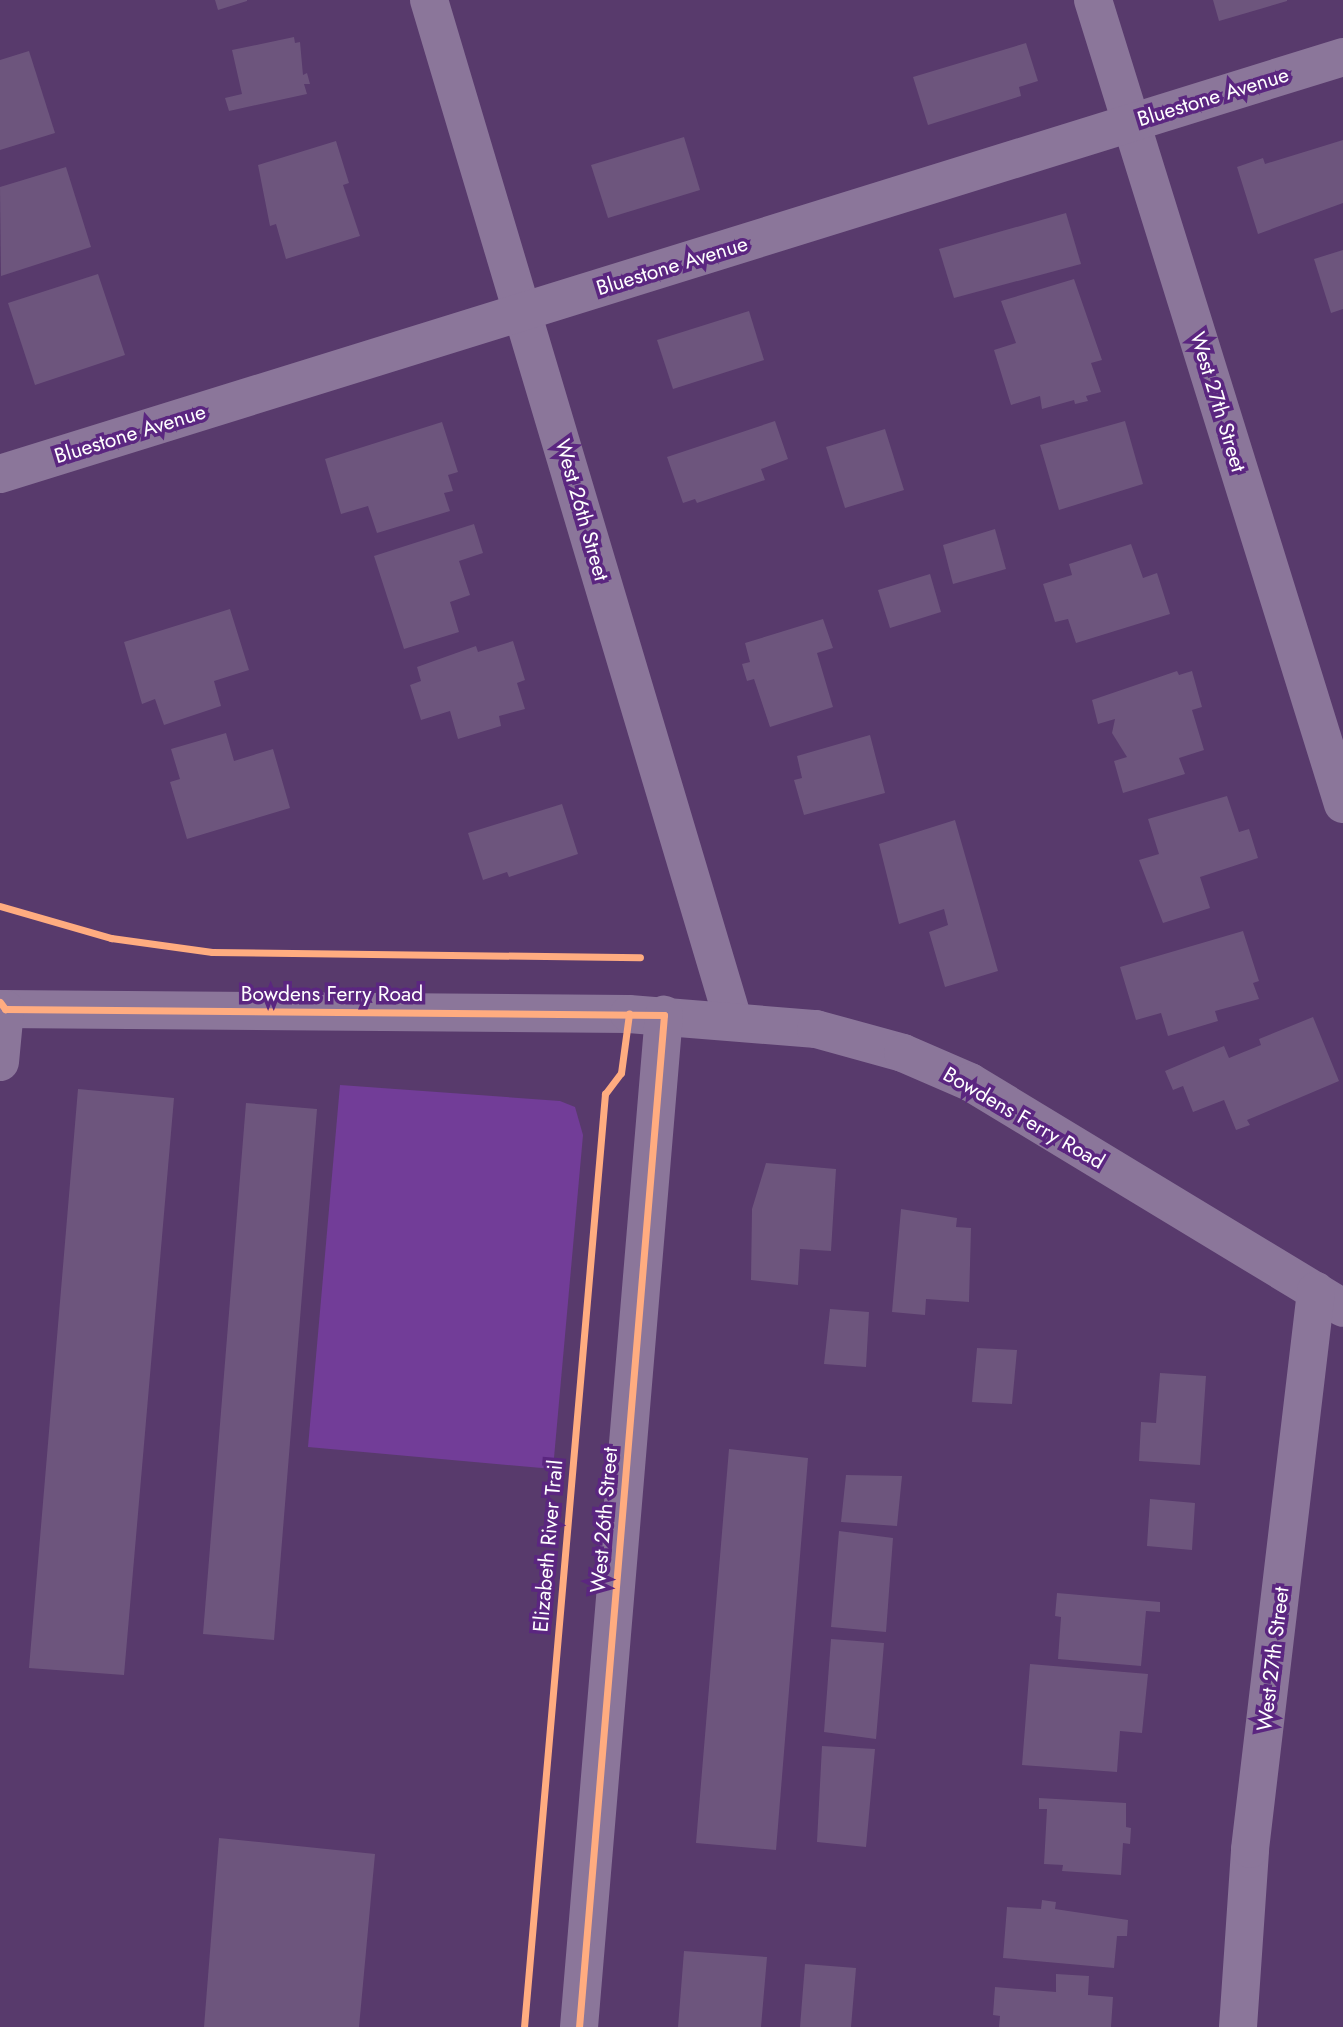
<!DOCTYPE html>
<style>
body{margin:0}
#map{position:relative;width:1343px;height:2027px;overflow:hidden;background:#583a6c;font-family:Jost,sans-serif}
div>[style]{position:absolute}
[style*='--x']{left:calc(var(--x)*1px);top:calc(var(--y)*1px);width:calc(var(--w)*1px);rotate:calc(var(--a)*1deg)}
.green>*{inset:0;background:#723d98}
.building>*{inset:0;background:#6d557d}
.minor>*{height:38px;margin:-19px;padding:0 19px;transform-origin:19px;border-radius:19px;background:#8b769a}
.cycleway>*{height:7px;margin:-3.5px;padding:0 3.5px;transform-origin:3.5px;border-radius:3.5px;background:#ffac80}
span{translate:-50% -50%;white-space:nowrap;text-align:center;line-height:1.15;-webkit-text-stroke:7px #5b2680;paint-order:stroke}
.street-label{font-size:21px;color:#fff}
</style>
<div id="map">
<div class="green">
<div style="clip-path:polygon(340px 1085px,560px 1101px,575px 1107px,583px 1135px,553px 1469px,308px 1447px)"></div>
</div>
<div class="building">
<div style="clip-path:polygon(215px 0,247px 0,247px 1px,218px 10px)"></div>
<div style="clip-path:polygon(1213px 0,1287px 0,1287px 1px,1219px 21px)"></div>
<div style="clip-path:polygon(294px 37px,295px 43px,300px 42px,303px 75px,307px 73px,310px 84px,304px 84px,307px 94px,229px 111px,225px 98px,242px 94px,232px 50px)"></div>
<div style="clip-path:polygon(1026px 43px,1038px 81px,1019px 87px,1021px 96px,928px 125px,913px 77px)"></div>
<div style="clip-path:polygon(29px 51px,55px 133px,0 150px,0 60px)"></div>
<div style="clip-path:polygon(684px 137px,700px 190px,608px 218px,591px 165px)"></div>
<div style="clip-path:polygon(1343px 140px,1343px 203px,1258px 234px,1237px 167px,1263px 158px,1265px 164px)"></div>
<div style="clip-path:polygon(336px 141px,349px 183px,343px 185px,360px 236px,286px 259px,276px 224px,270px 226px,258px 165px)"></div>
<div style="clip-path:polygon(66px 167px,91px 247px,1px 276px,0 187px)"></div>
<div style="clip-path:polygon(1066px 213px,1081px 264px,954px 298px,939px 249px)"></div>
<div style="clip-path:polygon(1343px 250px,1343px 309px,1331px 313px,1314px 259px)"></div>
<div style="clip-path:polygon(98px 274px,125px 355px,35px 385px,8px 303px)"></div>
<div style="clip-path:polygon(1074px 279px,1102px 360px,1091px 363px,1101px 392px,1086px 396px,1088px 401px,1075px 404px,1074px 400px,1042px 409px,1040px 396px,1011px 405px,994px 350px,1016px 343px,1001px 301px)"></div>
<div style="clip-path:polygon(749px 311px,764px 360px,673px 389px,657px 340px)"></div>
<div style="clip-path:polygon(775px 421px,788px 459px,761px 469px,765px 480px,697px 503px,695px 499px,683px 503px,667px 457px)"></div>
<div style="clip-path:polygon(1125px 421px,1143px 484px,1059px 510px,1040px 445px)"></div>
<div style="clip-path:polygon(442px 422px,458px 472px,448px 475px,453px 491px,444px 493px,450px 511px,377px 533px,368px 506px,341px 514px,325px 459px)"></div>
<div style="clip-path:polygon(885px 429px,904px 490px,845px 508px,826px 447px)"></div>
<div style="clip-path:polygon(474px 524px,483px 553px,459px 561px,470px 595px,450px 602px,459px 632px,404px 649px,374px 556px)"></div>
<div style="clip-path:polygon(995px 529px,1006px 569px,953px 584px,943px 545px)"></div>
<div style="clip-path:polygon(1131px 544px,1143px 578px,1157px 573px,1170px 614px,1076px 643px,1068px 619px,1055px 622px,1043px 584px,1072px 575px,1069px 564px)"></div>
<div style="clip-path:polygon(930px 574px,941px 612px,890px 628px,878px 590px)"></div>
<div style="clip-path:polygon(230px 609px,249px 670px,214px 681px,221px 706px,164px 725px,155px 699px,142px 704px,124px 642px)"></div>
<div style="clip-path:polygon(823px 619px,833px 648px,817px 653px,833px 707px,770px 727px,754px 679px,747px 681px,742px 664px,750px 662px,745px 643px)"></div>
<div style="clip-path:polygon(513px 641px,525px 680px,517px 683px,525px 709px,499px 716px,501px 726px,458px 739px,450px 711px,421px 720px,410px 685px,421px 681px,417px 667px,476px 646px,478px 652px)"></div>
<div style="clip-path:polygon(1177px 671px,1179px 675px,1192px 671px,1202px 707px,1192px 710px,1204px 750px,1179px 758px,1185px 774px,1123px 793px,1114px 761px,1127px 757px,1112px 733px,1115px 719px,1098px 724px,1092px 700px)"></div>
<div style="clip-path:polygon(226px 733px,234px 761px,273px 749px,290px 808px,187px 839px,170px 782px,180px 779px,171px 749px)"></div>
<div style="clip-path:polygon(870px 735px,885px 793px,804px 815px,794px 780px,802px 778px,797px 756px)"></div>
<div style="clip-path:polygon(1227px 796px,1239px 832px,1249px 829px,1258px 858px,1200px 877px,1210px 908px,1163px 923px,1139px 860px,1159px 854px,1148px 819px)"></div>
<div style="clip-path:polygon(562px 804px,578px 854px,509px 877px,507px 872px,483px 880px,468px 833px)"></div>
<div style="clip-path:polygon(955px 820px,998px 971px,945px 987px,929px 932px,948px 925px,944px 909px,899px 924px,879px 844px)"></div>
<div style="clip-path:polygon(1243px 931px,1259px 981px,1253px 983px,1259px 999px,1215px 1011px,1218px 1021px,1168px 1036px,1161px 1013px,1136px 1020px,1120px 967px)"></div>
<div style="clip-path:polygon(1313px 1017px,1339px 1081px,1247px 1120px,1250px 1125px,1236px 1130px,1224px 1100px,1193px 1112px,1183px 1086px,1173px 1090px,1165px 1071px,1224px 1046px,1229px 1058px,1261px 1045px,1259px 1039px)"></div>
<div style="clip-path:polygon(78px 1089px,174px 1098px,124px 1675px,29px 1668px)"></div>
<div style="clip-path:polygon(246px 1103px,317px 1109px,274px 1640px,203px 1634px)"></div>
<div style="clip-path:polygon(766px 1163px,836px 1169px,831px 1251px,800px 1249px,798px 1285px,751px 1280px,752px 1209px)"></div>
<div style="clip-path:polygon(901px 1209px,957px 1218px,956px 1227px,971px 1228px,969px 1302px,926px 1299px,925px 1315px,892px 1312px)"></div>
<div style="clip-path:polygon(830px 1309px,869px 1312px,866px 1367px,824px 1364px)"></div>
<div style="clip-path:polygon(977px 1348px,1017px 1350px,1012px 1404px,972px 1402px)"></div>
<div style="clip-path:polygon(1160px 1373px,1206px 1376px,1200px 1465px,1139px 1461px,1141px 1422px,1156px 1423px)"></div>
<div style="clip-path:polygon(729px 1449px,808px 1458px,776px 1850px,696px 1843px)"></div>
<div style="clip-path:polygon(846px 1475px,902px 1476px,897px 1526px,841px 1522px)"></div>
<div style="clip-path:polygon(1150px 1499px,1195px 1503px,1192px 1550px,1147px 1546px)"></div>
<div style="clip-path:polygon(839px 1531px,893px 1538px,886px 1632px,831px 1627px)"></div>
<div style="clip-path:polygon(1057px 1593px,1160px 1602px,1160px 1612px,1146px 1611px,1141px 1666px,1058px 1659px,1061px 1617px,1055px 1616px)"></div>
<div style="clip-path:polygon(831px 1639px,884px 1643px,876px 1739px,824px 1732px)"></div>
<div style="clip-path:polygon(1030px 1664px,1148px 1674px,1142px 1733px,1120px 1731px,1117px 1772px,1022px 1765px)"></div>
<div style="clip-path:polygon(822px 1746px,875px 1749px,866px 1847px,817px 1842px)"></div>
<div style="clip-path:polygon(1039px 1798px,1126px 1803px,1126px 1827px,1131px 1828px,1130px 1844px,1123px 1843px,1121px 1875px,1062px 1871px,1063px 1865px,1044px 1864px,1047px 1809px,1039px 1809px)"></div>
<div style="clip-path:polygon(219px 1838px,375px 1854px,359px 2027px,204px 2027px)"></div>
<div style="clip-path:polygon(1042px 1900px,1056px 1902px,1055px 1909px,1128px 1920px,1127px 1936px,1117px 1936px,1114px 1968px,1003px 1958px,1007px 1907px,1041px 1909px)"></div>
<div style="clip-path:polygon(684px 1951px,767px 1957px,761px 2027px,678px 2027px)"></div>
<div style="clip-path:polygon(805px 1964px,856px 1968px,851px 2027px,800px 2027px)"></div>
<div style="clip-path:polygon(1056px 1974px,1089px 1976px,1088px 1995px,1113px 1997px,1111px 2027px,999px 2027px,1000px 2016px,993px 2015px,995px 1987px,1056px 1992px)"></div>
</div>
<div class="minor">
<div style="--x:429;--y:0;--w:1064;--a:73.4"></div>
<div style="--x:1093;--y:0;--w:842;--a:72.73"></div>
<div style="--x:0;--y:474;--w:1406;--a:-17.25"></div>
<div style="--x:0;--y:1009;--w:629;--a:0.46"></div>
<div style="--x:629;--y:1014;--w:188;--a:4.6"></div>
<div style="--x:816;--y:1029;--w:90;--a:15.4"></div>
<div style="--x:903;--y:1053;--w:73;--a:23.4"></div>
<div style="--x:970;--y:1082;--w:436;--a:31.2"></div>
<div style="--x:0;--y:1062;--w:53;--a:-84.6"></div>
<div style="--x:579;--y:2027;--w:1016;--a:-85.2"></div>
<div style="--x:1238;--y:2027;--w:178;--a:-86.1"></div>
<div style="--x:1250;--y:1849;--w:562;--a:-83.25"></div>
</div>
<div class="cycleway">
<div style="--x:0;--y:906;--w:116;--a:16.1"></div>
<div style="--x:111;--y:938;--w:102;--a:7.9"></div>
<div style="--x:212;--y:952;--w:428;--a:0.7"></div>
<div style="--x:0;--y:1002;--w:9;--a:54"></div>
<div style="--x:5;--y:1009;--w:659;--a:0.52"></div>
<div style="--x:664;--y:1015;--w:1016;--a:94.8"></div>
<div style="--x:524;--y:2027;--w:937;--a:-85.04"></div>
<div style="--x:605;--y:1094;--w:26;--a:-53"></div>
<div style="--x:621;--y:1073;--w:60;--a:-82.3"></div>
</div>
<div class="street-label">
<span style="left:1213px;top:97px;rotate:-17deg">Bluestone Avenue</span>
<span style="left:672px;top:266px;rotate:-17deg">Bluestone Avenue</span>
<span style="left:1218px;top:402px;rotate:73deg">West 27th Street</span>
<span style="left:130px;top:434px;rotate:-17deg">Bluestone Avenue</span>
<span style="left:582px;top:510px;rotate:74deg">West 26th Street</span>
<span style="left:332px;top:994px">Bowdens Ferry Road</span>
<span style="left:1024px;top:1118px;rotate:30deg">Bowdens Ferry Road</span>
<span style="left:604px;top:1520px;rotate:-85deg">West 26th Street</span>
<span style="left:548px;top:1546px;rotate:-85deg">Elizabeth River Trail</span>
<span style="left:1273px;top:1659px;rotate:-83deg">West 27th Street</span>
</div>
</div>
